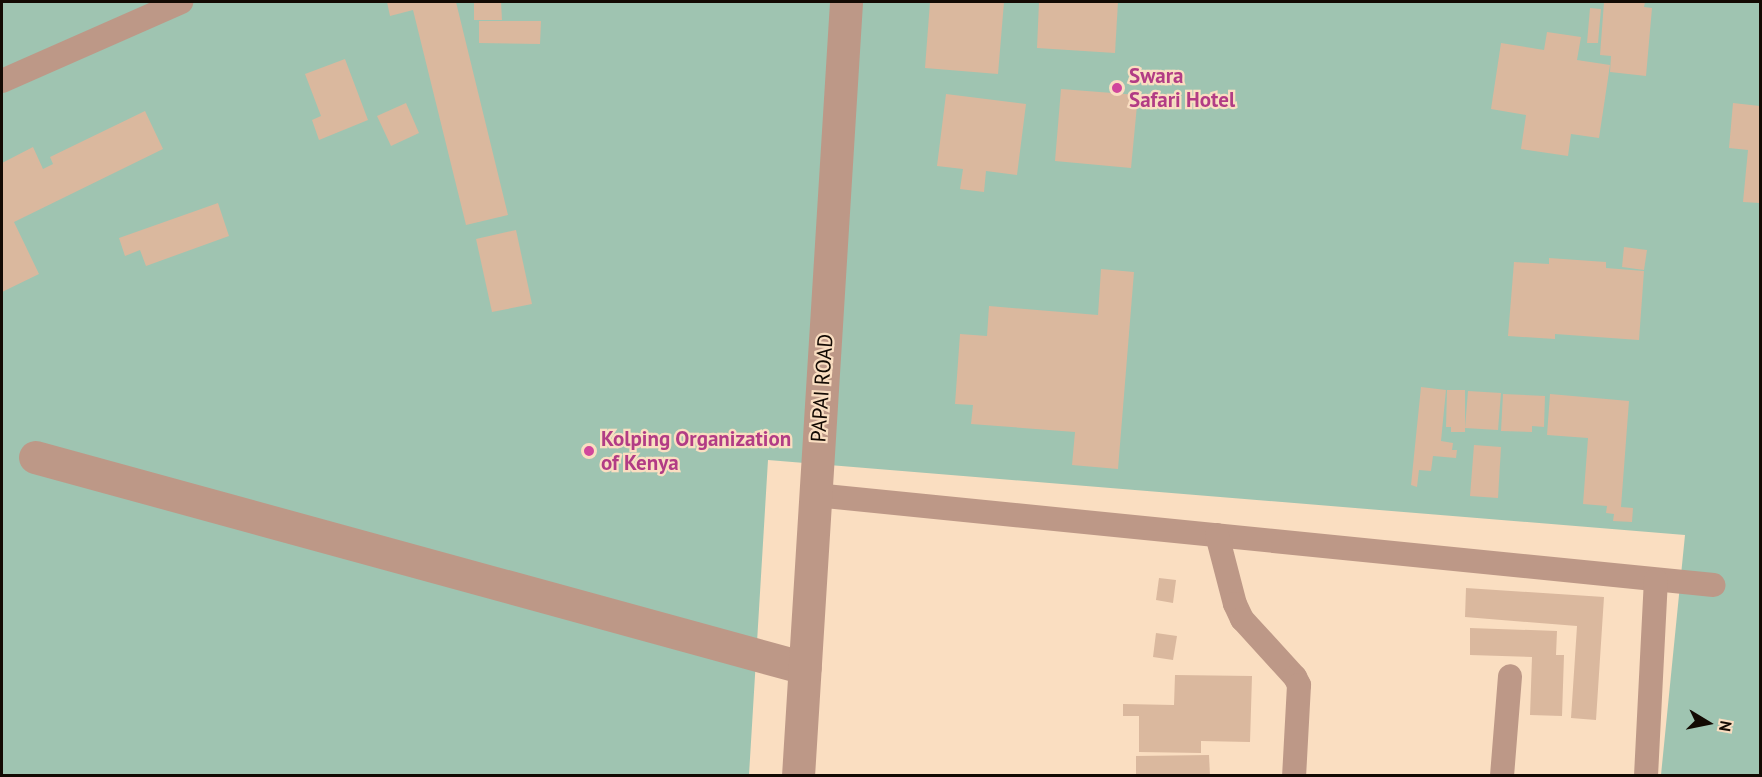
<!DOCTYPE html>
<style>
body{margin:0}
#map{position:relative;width:1762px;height:777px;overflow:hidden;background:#fadec1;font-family:"PT Sans",sans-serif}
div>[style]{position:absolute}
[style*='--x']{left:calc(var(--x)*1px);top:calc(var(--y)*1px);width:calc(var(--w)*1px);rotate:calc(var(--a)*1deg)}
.green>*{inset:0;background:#9fc4b1}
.building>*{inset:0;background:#dab89e}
.lane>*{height:24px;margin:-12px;padding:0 12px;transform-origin:12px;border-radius:12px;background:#bd9887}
.street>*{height:33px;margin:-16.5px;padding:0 16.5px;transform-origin:16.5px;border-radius:16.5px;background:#bd9887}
.dots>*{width:16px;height:16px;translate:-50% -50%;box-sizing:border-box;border:3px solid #fadec1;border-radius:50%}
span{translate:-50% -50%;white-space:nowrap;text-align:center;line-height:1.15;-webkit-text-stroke:4.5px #fadec1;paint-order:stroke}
.hotel-label{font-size:21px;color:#b23c85;font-weight:700}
.left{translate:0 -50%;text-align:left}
.street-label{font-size:21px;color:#130a03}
.frame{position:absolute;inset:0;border:3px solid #130a03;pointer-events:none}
.north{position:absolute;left:1678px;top:693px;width:60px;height:60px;-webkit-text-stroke:4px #fadec1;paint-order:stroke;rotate:100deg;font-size:16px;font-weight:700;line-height:24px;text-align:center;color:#130a03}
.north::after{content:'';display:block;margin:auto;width:21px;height:27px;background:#130a03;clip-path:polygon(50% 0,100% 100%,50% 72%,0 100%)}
</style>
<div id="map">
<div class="green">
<div style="clip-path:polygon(2px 2px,1760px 2px,1760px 775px,1661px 775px,1685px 535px,768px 460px,749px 775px,2px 776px)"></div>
</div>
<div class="building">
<div style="clip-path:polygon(387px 2px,456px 2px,508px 215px,466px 225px,413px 10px,390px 16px)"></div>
<div style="clip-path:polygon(474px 2px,501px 2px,502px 20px,474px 20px)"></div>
<div style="clip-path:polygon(930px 2px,1004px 2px,998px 74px,925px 68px)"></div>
<div style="clip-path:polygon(1039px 2px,1118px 2px,1115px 53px,1037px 48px)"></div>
<div style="clip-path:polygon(1604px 2px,1645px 2px,1644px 7px,1652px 8px,1646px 76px,1610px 72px,1611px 56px,1600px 55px)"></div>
<div style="clip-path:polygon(1590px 8px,1601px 9px,1598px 43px,1587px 43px)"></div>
<div style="clip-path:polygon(479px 21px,541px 21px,540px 44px,479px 43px)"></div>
<div style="clip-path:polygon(1547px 32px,1581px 37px,1577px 60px,1610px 65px,1599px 138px,1571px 134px,1568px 156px,1521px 149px,1526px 115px,1491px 109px,1501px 43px,1544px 50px)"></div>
<div style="clip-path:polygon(345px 59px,368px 120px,319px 140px,312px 120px,321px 116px,305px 74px)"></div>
<div style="clip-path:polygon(1061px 89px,1138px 95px,1131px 168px,1055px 161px)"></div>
<div style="clip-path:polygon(946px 94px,1026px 104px,1017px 175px,986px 171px,984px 192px,960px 189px,963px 169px,937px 166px)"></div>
<div style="clip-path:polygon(406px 103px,419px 133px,391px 146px,377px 116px)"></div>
<div style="clip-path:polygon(1733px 103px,1760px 106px,1760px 203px,1743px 202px,1748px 150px,1729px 148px)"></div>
<div style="clip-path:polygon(145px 111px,163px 149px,14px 222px,39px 274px,2px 292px,2px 163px,33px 147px,43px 169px,53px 164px,50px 157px)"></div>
<div style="clip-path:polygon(218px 203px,229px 236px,146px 266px,140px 250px,125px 256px,119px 238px)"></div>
<div style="clip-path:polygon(516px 230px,532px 304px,492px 312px,476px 239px)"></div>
<div style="clip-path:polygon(1624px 247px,1647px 250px,1644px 270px,1622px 267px)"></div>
<div style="clip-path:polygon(1549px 258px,1606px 262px,1606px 268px,1644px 271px,1639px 340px,1555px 334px,1555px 339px,1508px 336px,1514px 262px,1549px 264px)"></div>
<div style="clip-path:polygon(1101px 269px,1134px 272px,1118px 469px,1072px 465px,1075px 432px,971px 424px,973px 405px,955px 404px,960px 334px,987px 336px,989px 306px,1098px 315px)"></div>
<div style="clip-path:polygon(1421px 387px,1446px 390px,1441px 441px,1453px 443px,1452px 450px,1457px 450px,1456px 458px,1433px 456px,1431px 471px,1419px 470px,1417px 487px,1411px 485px)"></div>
<div style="clip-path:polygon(1447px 390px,1465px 390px,1465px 432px,1451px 432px,1451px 427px,1446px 427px)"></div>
<div style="clip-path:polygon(1468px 391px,1501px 393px,1498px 430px,1465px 428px)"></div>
<div style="clip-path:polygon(1503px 394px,1545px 396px,1544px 427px,1532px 426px,1532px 432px,1501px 431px)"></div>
<div style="clip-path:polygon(1550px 394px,1629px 401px,1621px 507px,1633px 508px,1632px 522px,1613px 521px,1614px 514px,1606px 513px,1607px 506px,1583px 504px,1588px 438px,1547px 435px)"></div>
<div style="clip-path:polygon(1474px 445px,1501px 447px,1498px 498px,1470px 496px)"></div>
<div style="clip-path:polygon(1159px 578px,1176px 580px,1173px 603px,1156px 600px)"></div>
<div style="clip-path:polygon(1466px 588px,1604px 597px,1596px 720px,1571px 718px,1577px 626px,1465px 617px)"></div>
<div style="clip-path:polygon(1470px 628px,1557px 631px,1556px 655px,1564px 655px,1562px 716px,1530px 715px,1532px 657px,1470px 655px)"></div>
<div style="clip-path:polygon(1156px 633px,1177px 636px,1173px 660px,1153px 657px)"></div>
<div style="clip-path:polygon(1175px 675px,1252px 676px,1250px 742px,1201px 741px,1201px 753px,1139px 752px,1139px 716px,1123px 716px,1123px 704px,1174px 705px)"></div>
<div style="clip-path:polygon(1209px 755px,1210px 776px,1136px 776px,1136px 756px)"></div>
</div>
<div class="lane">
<div style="--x:2;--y:81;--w:196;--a:-23.8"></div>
<div style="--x:815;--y:495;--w:903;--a:5.72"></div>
<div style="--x:1217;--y:535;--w:71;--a:75.4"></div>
<div style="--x:1235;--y:604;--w:17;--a:65"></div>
<div style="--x:1242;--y:619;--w:79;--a:47.6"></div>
<div style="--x:1295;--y:677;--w:9;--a:63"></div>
<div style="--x:1299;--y:685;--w:91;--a:93.1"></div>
<div style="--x:1502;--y:776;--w:100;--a:-85.4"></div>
<div style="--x:1646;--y:776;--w:196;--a:-87.1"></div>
</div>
<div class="street">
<div style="--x:35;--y:457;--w:798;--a:15.32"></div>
<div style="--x:798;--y:776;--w:775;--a:-86.45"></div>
</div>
<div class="dots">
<div style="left:1117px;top:88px;background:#d1479c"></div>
<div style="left:589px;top:451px;background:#d1479c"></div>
</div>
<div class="hotel-label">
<span class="left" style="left:1129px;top:88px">Swara<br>Safari Hotel</span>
<span class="left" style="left:601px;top:451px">Kolping Organization<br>of Kenya</span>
</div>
<div class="street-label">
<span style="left:822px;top:388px;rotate:-86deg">PAPAI ROAD</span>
</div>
<div class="frame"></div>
<div class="north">N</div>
</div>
